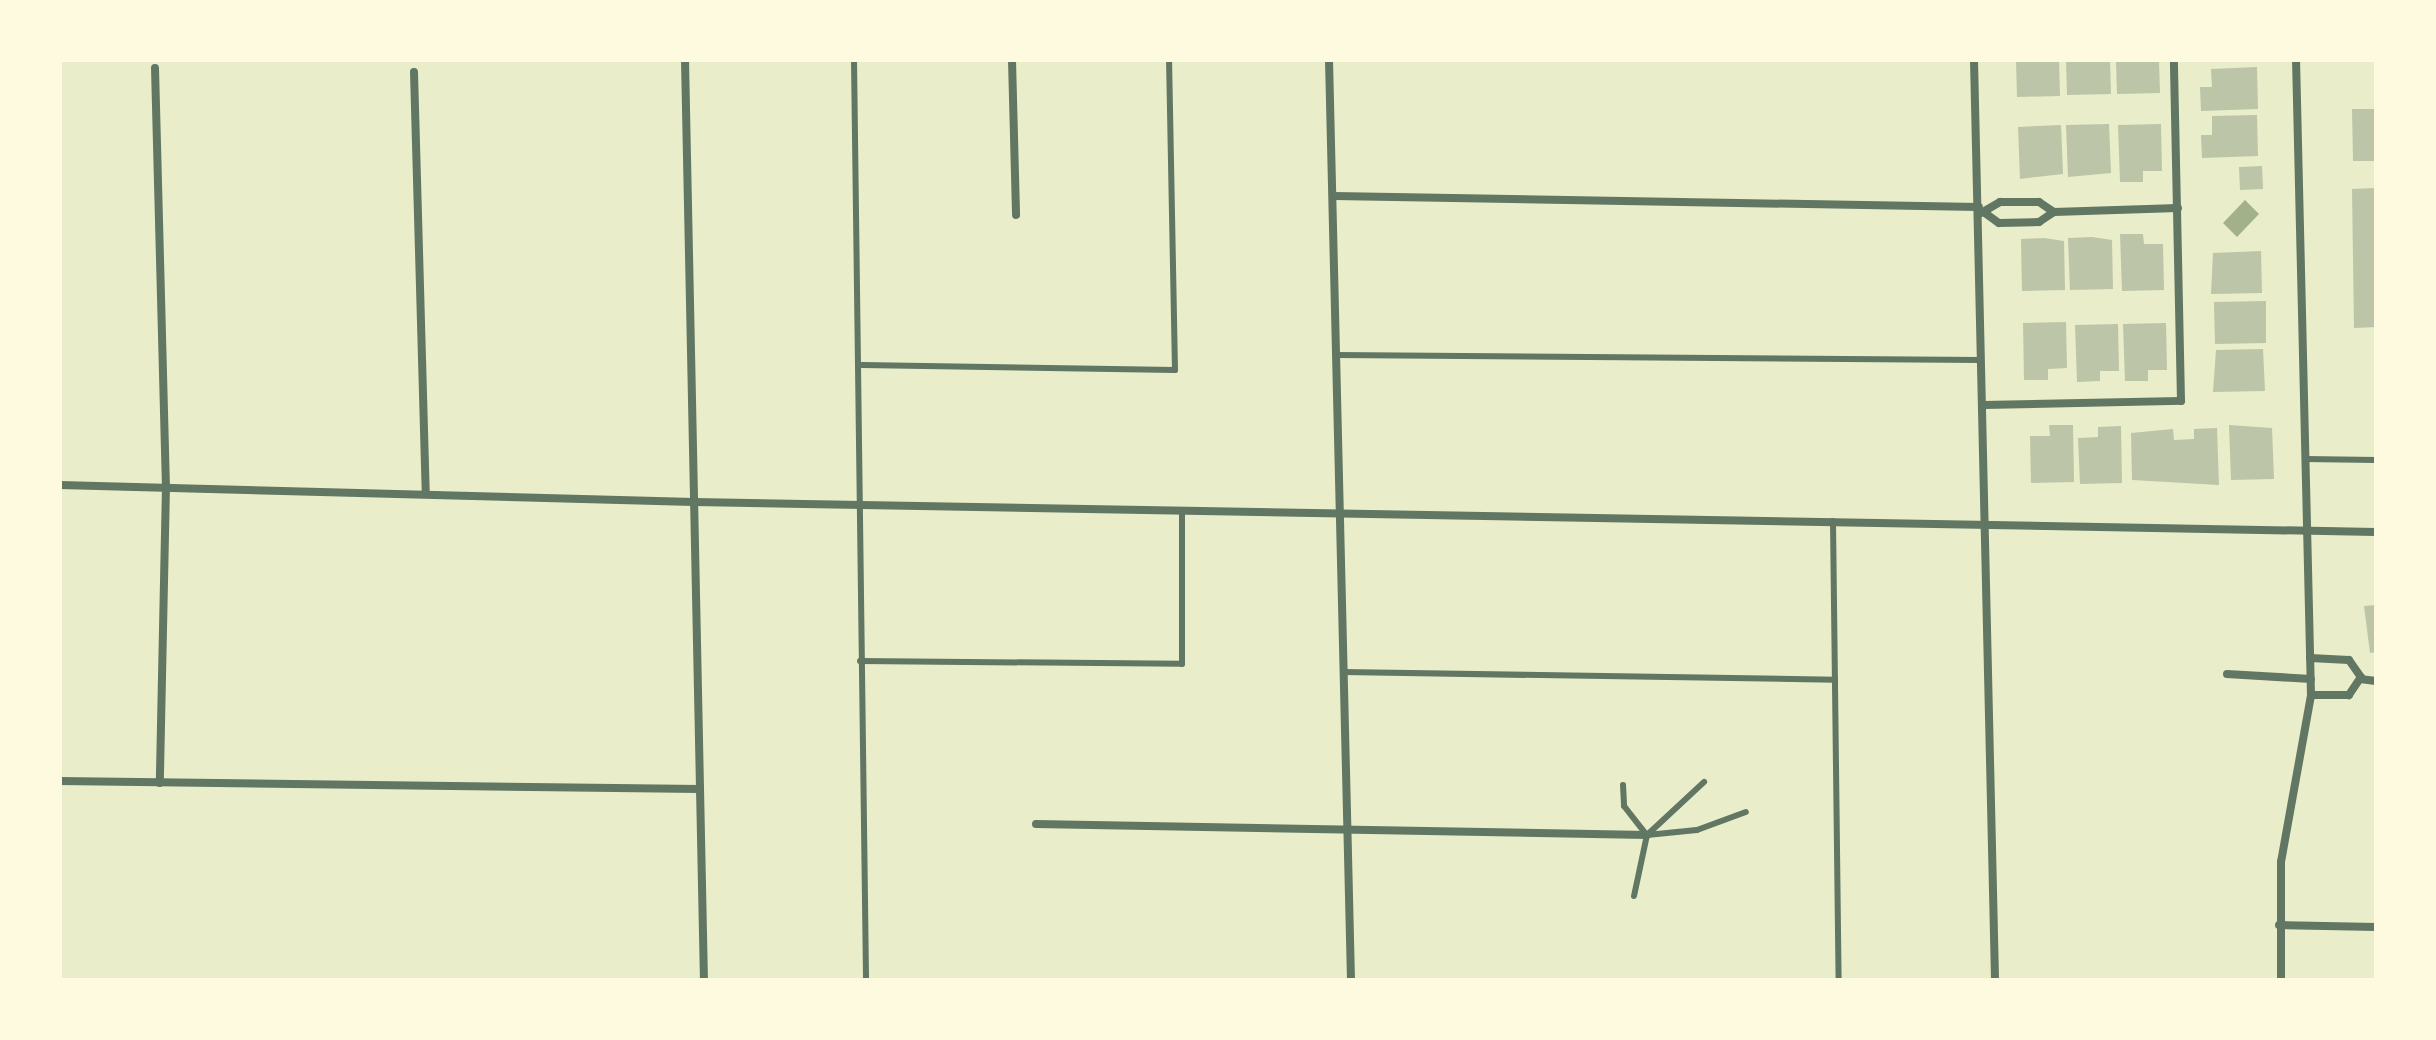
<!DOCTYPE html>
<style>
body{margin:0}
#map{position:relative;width:2436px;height:1040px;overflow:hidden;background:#e9edc9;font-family:"Exo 2",sans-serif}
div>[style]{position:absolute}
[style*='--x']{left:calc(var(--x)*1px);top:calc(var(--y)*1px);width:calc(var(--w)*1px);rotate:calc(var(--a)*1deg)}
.water>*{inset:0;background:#a3b18a}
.building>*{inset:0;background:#bcc5a7}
.service>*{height:6px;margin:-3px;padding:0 3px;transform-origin:3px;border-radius:3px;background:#617663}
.minor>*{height:8px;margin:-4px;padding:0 4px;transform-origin:4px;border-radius:4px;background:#617663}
span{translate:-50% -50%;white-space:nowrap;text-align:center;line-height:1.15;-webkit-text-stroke:8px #fefae0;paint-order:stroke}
.frame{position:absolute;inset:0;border:62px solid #fefae0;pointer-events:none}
</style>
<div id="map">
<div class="water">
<div style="clip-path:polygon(2245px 200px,2259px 214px,2237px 237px,2223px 223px)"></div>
</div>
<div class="building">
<div style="clip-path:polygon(2016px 60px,2059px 60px,2060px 96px,2017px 97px)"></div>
<div style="clip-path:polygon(2066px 60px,2110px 60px,2111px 94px,2067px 95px)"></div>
<div style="clip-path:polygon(2116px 60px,2159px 60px,2160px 93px,2117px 94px)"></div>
<div style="clip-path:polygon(2257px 67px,2258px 109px,2201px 111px,2200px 87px,2212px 87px,2211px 69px)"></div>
<div style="clip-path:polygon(2352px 109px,2376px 109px,2376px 161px,2353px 161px)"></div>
<div style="clip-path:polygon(2257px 115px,2258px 156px,2202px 158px,2201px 135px,2212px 135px,2212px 116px)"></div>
<div style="clip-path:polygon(2109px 124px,2111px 173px,2068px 177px,2066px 125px)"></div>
<div style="clip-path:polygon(2161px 124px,2162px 171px,2143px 171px,2143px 182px,2120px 182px,2118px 125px)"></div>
<div style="clip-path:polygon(2061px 125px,2063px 174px,2020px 179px,2018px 127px)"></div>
<div style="clip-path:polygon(2262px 166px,2263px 189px,2240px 190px,2239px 167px)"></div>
<div style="clip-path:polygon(2376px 188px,2376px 327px,2354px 328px,2352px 189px)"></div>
<div style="clip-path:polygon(2120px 234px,2143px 234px,2144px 244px,2163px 244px,2164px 290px,2122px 291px)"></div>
<div style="clip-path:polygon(2092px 237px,2112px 240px,2113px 289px,2070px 290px,2068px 238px)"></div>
<div style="clip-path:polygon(2044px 238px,2064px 241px,2065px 290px,2022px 291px,2021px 239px)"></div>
<div style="clip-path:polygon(2261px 251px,2262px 293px,2211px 294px,2213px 253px)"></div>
<div style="clip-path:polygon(2266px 301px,2266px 343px,2215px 344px,2214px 302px)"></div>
<div style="clip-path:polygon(2066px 322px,2067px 368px,2048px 369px,2048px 380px,2024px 380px,2023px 323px)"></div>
<div style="clip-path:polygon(2166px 323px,2167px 370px,2148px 370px,2148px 381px,2125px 381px,2123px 324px)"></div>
<div style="clip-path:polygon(2118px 324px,2119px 371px,2100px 371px,2100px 381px,2077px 382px,2075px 325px)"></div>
<div style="clip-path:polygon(2263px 349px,2265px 391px,2213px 392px,2216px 350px)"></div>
<div style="clip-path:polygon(2049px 425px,2073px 425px,2074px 482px,2031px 483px,2030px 436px,2050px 436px)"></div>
<div style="clip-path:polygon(2229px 425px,2272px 428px,2274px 479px,2231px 480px)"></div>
<div style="clip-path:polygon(2121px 426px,2122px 483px,2080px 484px,2078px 438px,2098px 437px,2098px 427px)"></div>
<div style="clip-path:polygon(2217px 428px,2219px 485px,2132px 480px,2131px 433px,2173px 429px,2174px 440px,2194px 439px,2194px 429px)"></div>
<div style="clip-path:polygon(2376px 605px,2376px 652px,2370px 653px,2364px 606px)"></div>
</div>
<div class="service">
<div style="--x:854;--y:60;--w:920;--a:89.25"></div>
<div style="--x:1336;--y:355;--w:645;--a:0.44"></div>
<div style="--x:862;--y:365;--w:313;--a:0.9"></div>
<div style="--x:1175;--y:370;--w:310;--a:-91.1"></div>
<div style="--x:2305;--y:459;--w:71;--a:0.8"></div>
<div style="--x:1833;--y:521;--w:459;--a:89.3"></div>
<div style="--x:860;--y:661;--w:322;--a:0.5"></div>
<div style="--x:1182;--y:664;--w:153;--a:-90"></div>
<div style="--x:1343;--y:672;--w:492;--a:0.9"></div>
<div style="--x:1623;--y:785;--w:21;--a:87"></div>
<div style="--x:1624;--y:806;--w:37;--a:52"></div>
<div style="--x:1647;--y:835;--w:50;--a:-5.7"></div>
<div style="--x:1697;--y:830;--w:52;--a:-20.2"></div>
<div style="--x:1634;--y:896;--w:62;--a:-78"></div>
<div style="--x:1647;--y:835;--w:78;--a:-42.9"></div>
</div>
<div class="minor">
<div style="--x:685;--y:60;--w:920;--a:88.82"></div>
<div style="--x:1012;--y:60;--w:155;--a:88.5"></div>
<div style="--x:1329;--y:60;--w:920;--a:88.63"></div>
<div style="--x:1974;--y:60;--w:920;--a:88.69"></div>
<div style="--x:155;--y:68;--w:418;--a:88.5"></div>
<div style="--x:166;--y:486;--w:297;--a:91.2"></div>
<div style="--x:414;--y:72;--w:421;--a:88.4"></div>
<div style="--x:1334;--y:196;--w:645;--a:0.98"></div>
<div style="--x:1981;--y:213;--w:22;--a:-30"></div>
<div style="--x:2000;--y:202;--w:39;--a:0"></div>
<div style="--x:2039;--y:202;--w:18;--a:34"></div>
<div style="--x:1985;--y:213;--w:17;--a:36"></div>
<div style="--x:1999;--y:223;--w:40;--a:-1.4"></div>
<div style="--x:2039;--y:222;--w:18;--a:-34"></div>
<div style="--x:2054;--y:212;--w:124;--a:-1.8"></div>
<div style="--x:1984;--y:405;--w:197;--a:-1.2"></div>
<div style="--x:2181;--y:401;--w:341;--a:-91.2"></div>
<div style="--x:60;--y:485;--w:634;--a:1.54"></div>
<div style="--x:694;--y:502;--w:1682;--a:1.02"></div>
<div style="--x:2310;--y:658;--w:39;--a:3"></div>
<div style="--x:2349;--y:660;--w:21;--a:55"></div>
<div style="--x:2361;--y:677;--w:22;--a:124"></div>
<div style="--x:2349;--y:695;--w:38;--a:180"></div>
<div style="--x:2227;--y:674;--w:84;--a:3.4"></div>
<div style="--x:2360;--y:679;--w:16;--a:7"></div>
<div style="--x:60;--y:781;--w:640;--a:0.72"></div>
<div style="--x:1036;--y:824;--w:611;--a:1.03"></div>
<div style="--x:2279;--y:925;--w:97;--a:1.2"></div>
<div style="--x:2281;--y:980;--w:118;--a:-90"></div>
<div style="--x:2281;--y:862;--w:170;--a:-79.8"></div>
<div style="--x:2311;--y:695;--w:635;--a:-91.35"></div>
</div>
<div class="frame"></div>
</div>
